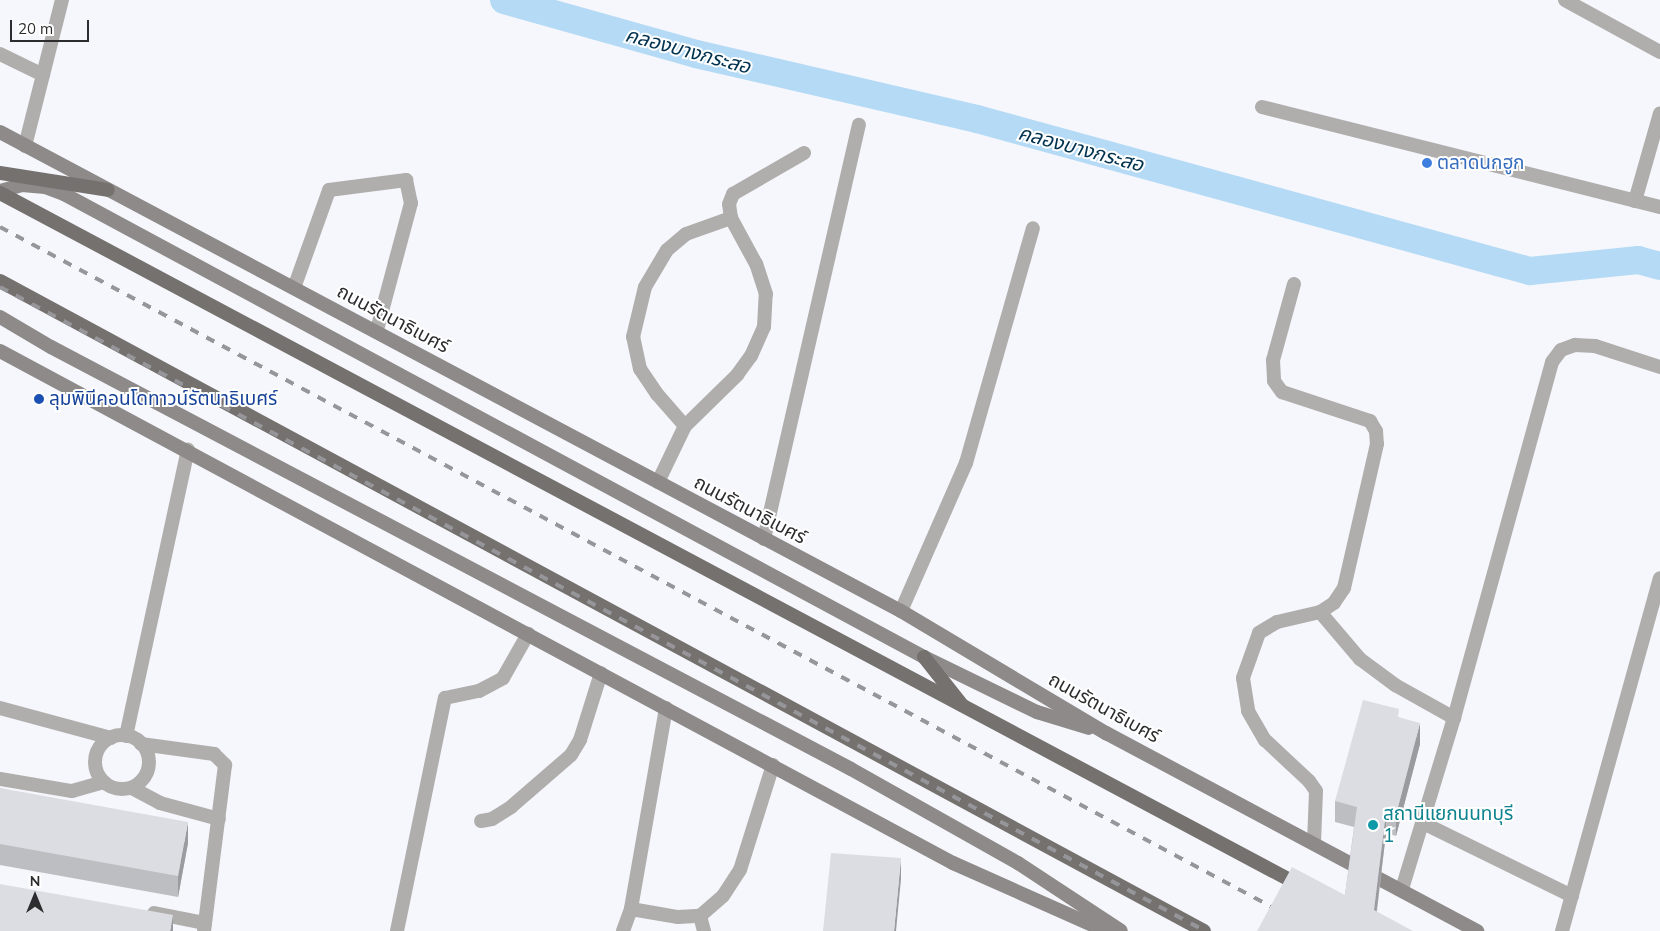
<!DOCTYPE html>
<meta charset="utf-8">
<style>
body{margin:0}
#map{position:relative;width:1660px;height:931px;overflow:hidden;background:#f6f7fc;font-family:Mulish,"Noto Sans Thai",sans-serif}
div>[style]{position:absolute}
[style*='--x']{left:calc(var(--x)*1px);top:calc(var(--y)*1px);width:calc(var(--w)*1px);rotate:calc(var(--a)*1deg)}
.canal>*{height:28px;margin:-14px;padding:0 14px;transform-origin:14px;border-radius:14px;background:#b5daf5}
.service>*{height:14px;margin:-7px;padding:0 7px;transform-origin:7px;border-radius:7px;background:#b0aead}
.minor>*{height:14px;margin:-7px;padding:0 7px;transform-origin:7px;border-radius:7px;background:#b0aead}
.minor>.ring{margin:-7px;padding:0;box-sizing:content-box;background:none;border:14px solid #b0aead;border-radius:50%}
.secondary>*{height:14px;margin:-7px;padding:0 7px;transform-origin:7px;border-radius:7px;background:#8d8a89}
.primary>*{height:14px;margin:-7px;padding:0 7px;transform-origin:7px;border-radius:7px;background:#75716f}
.rail>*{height:4px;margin-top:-2px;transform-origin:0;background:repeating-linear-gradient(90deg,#96969a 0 9px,transparent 0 18px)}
.wall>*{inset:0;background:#bdbec2}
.shaded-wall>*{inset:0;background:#9a9b9e}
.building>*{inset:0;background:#dcdde2}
.dots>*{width:14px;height:14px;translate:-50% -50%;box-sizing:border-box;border:2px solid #fff;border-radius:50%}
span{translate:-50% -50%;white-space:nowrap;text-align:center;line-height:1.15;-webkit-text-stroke:4px #fff;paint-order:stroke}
.shop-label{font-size:19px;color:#366cbe}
.left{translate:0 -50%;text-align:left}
.street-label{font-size:19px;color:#2d2d2f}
.transit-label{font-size:19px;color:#164399}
.culture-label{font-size:19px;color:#0d838f}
.water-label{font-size:20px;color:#00324f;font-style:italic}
.north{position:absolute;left:10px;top:871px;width:50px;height:50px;-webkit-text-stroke:4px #fff;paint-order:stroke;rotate:0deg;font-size:14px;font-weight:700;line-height:20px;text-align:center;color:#2d2d2f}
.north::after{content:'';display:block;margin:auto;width:18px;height:22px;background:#2d2d2f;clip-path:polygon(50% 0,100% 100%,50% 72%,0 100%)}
.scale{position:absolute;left:10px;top:20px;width:79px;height:22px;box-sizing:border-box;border:2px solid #2d2d2f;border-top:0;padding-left:6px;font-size:15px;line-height:18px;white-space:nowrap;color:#2d2d2f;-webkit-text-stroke:4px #fff;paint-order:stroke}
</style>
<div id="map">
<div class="canal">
<div style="--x:504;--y:0;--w:199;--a:15.7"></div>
<div style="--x:696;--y:54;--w:288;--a:13"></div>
<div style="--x:977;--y:119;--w:574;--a:15.37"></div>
<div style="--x:1530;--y:271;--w:109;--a:-5.8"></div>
<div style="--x:1638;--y:260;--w:23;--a:15"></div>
</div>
<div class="service">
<div style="--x:1565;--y:0;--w:108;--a:28.7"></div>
<div style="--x:0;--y:54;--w:48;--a:26"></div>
<div style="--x:1262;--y:107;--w:410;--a:14.1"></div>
<div style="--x:25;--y:146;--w:151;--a:-75.8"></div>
<div style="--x:1635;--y:201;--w:91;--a:-74.1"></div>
<div style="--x:1294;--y:284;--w:79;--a:105.4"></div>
<div style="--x:1273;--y:360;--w:21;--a:87"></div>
<div style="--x:1274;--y:381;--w:14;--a:54"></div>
<div style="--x:1282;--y:392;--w:93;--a:18.2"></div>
<div style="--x:1370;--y:421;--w:12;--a:59"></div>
<div style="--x:1376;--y:431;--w:13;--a:86"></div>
<div style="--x:1377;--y:444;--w:148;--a:102.9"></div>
<div style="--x:1344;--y:588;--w:18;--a:124"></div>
<div style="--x:1334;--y:603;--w:17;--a:147"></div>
<div style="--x:1320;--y:612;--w:44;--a:166.9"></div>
<div style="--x:1277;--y:622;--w:21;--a:149"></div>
<div style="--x:1259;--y:633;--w:48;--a:109.6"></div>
<div style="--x:1243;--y:678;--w:33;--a:81"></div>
<div style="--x:1248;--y:711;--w:34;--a:60"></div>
<div style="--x:1265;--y:740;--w:60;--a:43"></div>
<div style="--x:1309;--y:781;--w:12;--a:55"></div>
<div style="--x:1316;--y:791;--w:51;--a:92.2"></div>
<div style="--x:294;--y:288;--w:104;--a:-70.3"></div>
<div style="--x:329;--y:190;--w:78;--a:-7.4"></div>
<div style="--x:406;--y:180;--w:24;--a:78"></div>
<div style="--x:411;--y:203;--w:131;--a:105"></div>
<div style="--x:685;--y:426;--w:43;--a:-131.2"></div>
<div style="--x:657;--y:394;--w:30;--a:-124"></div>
<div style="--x:640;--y:369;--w:33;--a:-102"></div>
<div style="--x:633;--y:337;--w:51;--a:-76.5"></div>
<div style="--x:645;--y:287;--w:43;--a:-59.3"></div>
<div style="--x:667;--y:250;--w:25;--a:-40"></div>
<div style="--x:686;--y:234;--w:48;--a:-19.6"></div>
<div style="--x:658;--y:482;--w:62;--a:-64.3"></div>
<div style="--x:685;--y:426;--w:73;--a:-44.4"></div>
<div style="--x:737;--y:375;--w:24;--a:-54"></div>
<div style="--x:751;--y:356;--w:32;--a:-66"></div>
<div style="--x:764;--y:327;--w:33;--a:-87"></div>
<div style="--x:766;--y:294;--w:32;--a:-108"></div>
<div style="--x:756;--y:264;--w:52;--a:-118.5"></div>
<div style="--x:731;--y:218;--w:14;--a:-98"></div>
<div style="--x:729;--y:204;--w:11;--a:-68"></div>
<div style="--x:733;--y:194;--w:82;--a:-30"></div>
<div style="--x:764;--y:539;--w:425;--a:-77.1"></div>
<div style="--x:901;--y:611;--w:162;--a:-66.3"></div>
<div style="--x:966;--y:463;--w:244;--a:-74.1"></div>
<div style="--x:1320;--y:612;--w:62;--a:49.6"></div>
<div style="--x:1360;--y:659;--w:44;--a:36.6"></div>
<div style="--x:1395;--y:685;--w:68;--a:29.2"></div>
<div style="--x:666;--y:708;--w:204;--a:99.9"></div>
<div style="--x:631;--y:909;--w:48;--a:9.7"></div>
<div style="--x:678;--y:917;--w:22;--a:-3"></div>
<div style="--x:700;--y:916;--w:30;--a:-41"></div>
<div style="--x:723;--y:896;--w:31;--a:-57"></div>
<div style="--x:740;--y:870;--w:110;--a:-72.6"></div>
<div style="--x:0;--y:779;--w:73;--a:9.5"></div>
<div style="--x:72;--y:791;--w:33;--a:-16"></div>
<div style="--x:132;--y:788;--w:32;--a:28"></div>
<div style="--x:160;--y:803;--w:61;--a:15.2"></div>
<div style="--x:481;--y:821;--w:11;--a:-10"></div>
<div style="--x:492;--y:819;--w:22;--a:-32"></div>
<div style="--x:511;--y:807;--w:79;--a:-40.9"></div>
<div style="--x:571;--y:755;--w:17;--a:-59"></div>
<div style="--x:580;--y:740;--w:70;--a:-72.6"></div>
<div style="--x:700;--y:916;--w:16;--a:75"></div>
<div style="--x:623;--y:931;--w:23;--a:-70"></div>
</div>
<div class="minor">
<div style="--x:0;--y:708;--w:115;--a:15.1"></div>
<div class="ring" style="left:95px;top:735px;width:40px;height:40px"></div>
<div style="--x:126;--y:736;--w:293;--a:-77.8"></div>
<div style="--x:141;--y:744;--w:74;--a:7.8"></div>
<div style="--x:214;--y:754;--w:16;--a:45"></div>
<div style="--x:225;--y:765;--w:167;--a:97.2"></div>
<div style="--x:1423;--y:823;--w:166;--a:26.1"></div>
<div style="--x:1402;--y:889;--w:179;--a:-73.1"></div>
<div style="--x:1454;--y:718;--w:369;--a:-74.6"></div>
<div style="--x:1552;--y:362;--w:15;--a:-53"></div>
<div style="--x:1561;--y:350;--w:15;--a:-20"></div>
<div style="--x:1575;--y:345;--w:20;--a:3"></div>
<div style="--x:1595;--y:346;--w:68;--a:17.9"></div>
<div style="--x:154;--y:913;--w:52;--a:11.1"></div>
<div style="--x:397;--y:931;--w:238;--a:-78.4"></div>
<div style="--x:445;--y:698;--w:35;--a:-12"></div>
<div style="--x:479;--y:691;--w:27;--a:-28"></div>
<div style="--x:503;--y:678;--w:51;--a:-60.4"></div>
<div style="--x:1562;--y:931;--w:366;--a:-74.5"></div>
</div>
<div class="secondary">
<div style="--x:0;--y:132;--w:1020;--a:28"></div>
<div style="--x:901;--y:611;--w:239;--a:30.8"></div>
<div style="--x:1106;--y:733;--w:421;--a:28.1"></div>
<div style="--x:0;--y:191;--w:23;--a:-15"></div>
<div style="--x:22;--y:185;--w:23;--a:5"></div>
<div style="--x:45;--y:187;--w:20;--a:20"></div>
<div style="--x:64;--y:194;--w:977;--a:28.3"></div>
<div style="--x:924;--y:657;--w:126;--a:26"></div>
<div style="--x:1037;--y:712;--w:54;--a:17.1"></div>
<div style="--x:0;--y:317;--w:59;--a:30.5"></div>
<div style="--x:51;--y:347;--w:904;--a:27.81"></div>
<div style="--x:851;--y:769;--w:192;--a:29.4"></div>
<div style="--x:1018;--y:863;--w:123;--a:33.4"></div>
<div style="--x:0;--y:351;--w:1082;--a:28.25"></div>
<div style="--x:953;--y:863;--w:167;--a:24"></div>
</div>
<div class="primary">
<div style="--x:0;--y:173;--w:109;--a:8.9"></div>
<div style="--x:0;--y:193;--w:1474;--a:28.04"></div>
<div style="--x:0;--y:281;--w:1368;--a:28.36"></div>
<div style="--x:924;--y:657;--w:61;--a:51.6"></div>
</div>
<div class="rail">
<div style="--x:0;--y:227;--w:1455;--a:28.13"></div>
<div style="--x:0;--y:287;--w:1366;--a:28.12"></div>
</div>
<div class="wall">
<div style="clip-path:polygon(1399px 717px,1420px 744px,1396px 836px,1386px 833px,1377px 912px,1345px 895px,1354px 827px,1335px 822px,1335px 801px)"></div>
<div style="clip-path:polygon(0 788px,188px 843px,178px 897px,0 865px)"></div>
</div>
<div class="shaded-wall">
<div style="clip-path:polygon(1420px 723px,1420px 744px,1396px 836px,1396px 815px)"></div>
<div style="clip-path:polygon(1386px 812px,1386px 833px,1374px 931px,1374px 910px)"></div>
<div style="clip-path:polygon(188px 822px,188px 843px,178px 897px,178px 876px)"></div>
<div style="clip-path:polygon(901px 858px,901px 879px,896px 931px,894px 931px)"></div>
<div style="clip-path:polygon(173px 915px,173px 931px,170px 931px)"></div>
</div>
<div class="building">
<div style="clip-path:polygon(1363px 700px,1399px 709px,1398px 717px,1420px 723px,1396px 815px,1386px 812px,1374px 910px,1413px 931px,1257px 931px,1292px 867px,1345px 895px,1357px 807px,1335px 801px)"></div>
<div style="clip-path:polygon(0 788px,188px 822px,178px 876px,0 844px)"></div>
<div style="clip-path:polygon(831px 853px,901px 858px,894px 931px,823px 931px)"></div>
<div style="clip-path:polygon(0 884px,173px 915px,170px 931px,0 931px)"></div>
</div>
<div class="dots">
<div style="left:1427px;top:163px;background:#3f7fe0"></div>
<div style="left:39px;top:399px;background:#1a4fb4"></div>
<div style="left:1373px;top:825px;background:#0f9aa8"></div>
</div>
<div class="shop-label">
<span class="left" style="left:1437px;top:163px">ตลาดนกฮูก</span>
</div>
<div class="street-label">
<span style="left:393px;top:319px;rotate:28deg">ถนนรัตนาธิเบศร์</span>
<span style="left:750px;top:510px;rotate:28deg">ถนนรัตนาธิเบศร์</span>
<span style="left:1104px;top:708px;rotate:29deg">ถนนรัตนาธิเบศร์</span>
</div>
<div class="transit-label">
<span class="left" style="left:49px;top:399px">ลุมพินีคอนโดทาวน์รัตนาธิเบศร์</span>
</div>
<div class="culture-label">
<span class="left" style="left:1383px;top:825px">สถานีแยกนนทบุรี<br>1</span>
</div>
<div class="water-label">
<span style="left:688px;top:50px;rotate:15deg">คลองบางกระสอ</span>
<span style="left:1081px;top:148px;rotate:15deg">คลองบางกระสอ</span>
</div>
<div class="north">N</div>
<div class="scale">20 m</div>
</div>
